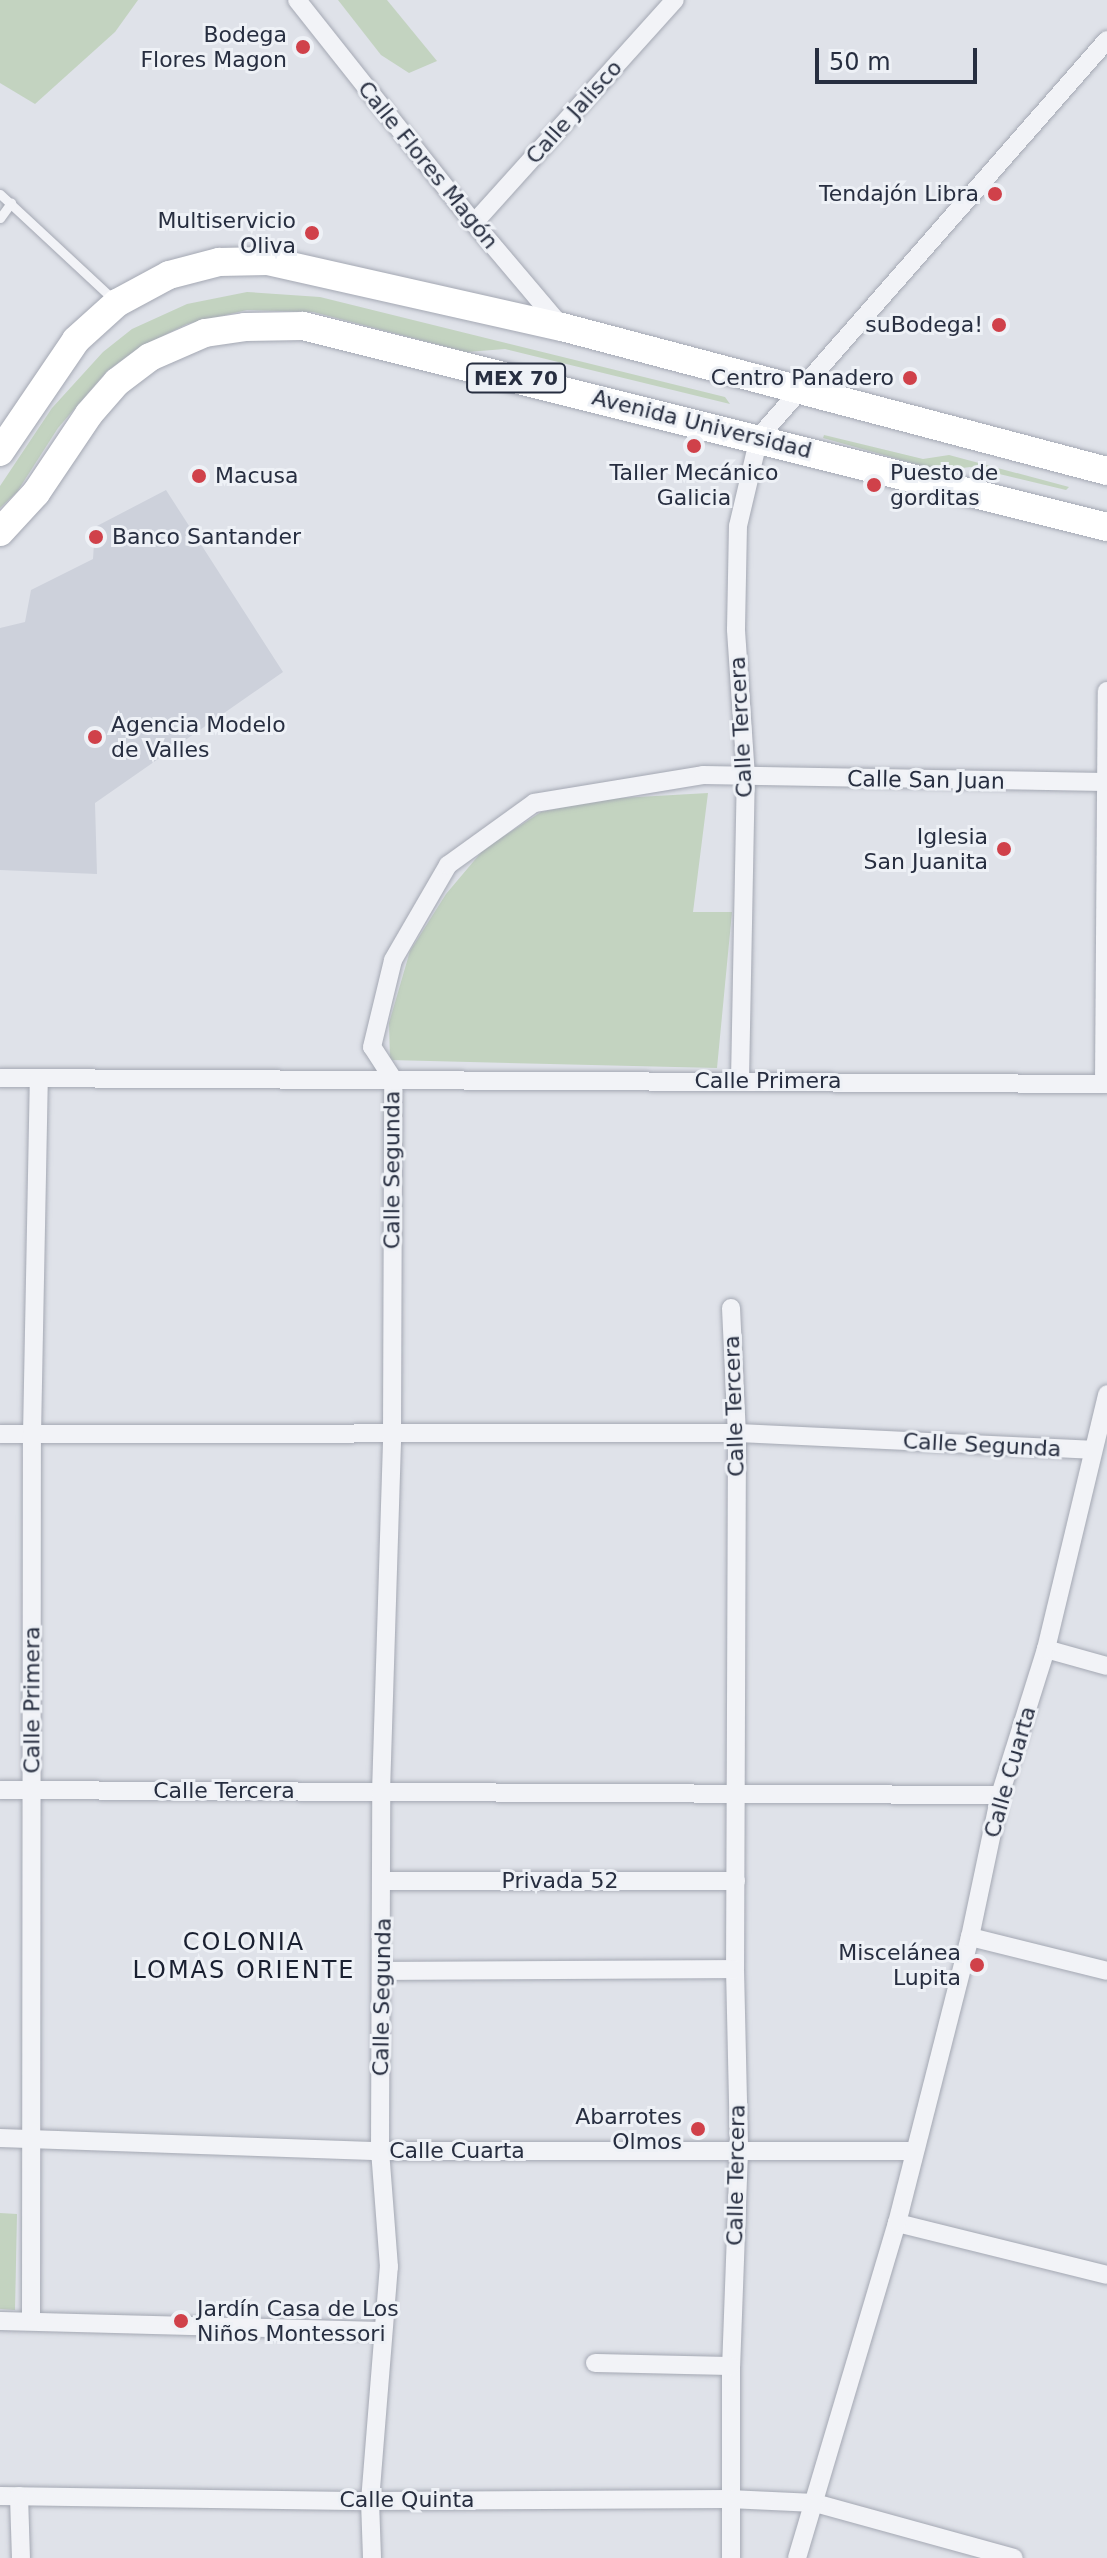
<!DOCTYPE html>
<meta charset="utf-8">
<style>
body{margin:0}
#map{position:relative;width:1107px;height:2558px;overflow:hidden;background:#dfe2e9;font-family:"DejaVu Sans",sans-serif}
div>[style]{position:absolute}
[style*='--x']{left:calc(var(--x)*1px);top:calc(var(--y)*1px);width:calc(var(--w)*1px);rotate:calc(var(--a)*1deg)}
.built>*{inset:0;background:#cdd1db}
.green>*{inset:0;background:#c3d3c0}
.roads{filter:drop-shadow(0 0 2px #a4a8b3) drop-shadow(0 0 2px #a4a8b3)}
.lane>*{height:9px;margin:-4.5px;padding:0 4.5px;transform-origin:4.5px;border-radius:4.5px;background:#f2f3f7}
.street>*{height:18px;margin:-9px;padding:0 9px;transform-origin:9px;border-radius:9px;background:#f2f3f7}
.primary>*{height:28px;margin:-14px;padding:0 14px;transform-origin:14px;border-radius:14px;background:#fff}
.dots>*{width:22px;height:22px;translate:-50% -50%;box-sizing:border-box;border:4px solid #eef1f6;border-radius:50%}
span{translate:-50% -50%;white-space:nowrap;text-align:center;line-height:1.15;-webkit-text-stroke:6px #eef1f6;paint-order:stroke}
.shield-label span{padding:2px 6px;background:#eef1f6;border:2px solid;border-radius:6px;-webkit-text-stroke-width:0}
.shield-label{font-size:20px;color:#272e40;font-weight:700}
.poi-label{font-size:22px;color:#272e40}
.right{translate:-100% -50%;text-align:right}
.left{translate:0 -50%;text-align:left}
.street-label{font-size:22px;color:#272e40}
.neighbourhood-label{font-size:24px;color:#1a2031;letter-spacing:2px}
.scale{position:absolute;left:815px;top:48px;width:162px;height:36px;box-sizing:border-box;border:4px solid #272e40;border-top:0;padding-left:10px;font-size:24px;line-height:28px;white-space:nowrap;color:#272e40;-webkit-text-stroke:6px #eef1f6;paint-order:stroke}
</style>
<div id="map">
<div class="built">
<div style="clip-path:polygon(166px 490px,283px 672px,95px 803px,97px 874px,0 870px,0 628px,25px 622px,31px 590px,93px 559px,95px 527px)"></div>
</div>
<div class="green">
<div style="clip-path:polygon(0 0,138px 0,115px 32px,35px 104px,0 83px)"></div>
<div style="clip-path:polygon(338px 0,387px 0,437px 61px,409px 73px,381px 55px)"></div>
<div style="clip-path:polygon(247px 292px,320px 297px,725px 397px,730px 404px,505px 349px,467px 352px,313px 312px,247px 310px,187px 324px,140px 347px,107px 371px,58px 428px,17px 492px,0 508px,0 486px,52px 408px,103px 352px,132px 329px,187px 304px)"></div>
<div style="clip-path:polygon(824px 435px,923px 459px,949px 455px,1069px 487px,1066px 490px,970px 467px,941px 471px,823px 438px)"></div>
<div style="clip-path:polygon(708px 793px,693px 912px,732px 912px,717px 1068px,390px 1060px,389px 1023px,410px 951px,446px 894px,484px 849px,541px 812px,603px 799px)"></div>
<div style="clip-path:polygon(0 2213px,17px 2214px,15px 2310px,0 2309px)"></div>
</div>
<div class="roads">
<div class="lane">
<div style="--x:0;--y:194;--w:156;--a:42.9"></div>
<div style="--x:0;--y:218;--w:19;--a:-54"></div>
</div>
<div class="street">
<div style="--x:297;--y:0;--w:285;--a:51.6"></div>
<div style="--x:474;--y:223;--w:136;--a:49.8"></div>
<div style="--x:474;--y:223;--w:300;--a:-48"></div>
<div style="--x:0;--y:1078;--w:1107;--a:0.31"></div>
<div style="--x:740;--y:1080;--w:303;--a:-88.9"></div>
<div style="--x:746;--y:777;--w:148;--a:-93.9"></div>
<div style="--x:736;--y:629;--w:103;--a:-88.9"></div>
<div style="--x:738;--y:526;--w:91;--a:-76.7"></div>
<div style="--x:759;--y:437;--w:528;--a:-48.76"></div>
<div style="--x:1104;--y:1084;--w:393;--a:-89.6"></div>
<div style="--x:731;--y:1308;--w:125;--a:87.3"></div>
<div style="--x:737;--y:1433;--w:536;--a:90.21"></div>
<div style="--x:735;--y:1969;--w:182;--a:88.7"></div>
<div style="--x:739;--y:2151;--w:215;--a:92.1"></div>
<div style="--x:731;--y:2366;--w:192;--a:90"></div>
<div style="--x:0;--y:1434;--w:737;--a:-0.08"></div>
<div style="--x:737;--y:1433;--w:356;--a:2.7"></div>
<div style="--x:1046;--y:1649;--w:63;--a:15.6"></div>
<div style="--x:0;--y:1790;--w:1000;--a:0.29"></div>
<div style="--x:384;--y:1881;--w:352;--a:0"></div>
<div style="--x:970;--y:1937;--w:141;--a:13.9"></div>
<div style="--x:383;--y:1971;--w:352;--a:-0.3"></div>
<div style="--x:0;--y:2138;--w:380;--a:2"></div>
<div style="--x:380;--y:2151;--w:534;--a:0"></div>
<div style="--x:897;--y:2223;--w:216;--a:13.9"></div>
<div style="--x:0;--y:2321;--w:382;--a:1.5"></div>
<div style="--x:31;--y:2321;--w:886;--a:-89.94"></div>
<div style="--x:32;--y:1435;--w:357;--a:-88.9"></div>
<div style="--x:595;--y:2363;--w:136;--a:1.3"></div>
<div style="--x:0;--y:2496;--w:370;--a:0.8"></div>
<div style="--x:370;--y:2501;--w:359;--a:-0.3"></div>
<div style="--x:729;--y:2499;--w:86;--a:2.7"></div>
<div style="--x:815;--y:2503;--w:206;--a:15.4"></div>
<div style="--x:19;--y:2496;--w:62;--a:88.2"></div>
<div style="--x:372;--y:2558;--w:57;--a:-92"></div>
<div style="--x:370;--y:2501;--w:235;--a:-85.4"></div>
<div style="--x:389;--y:2267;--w:116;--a:-94.4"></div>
<div style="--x:380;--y:2151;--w:359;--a:-89.8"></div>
<div style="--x:381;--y:1792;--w:357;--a:-88.2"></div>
<div style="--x:392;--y:1435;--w:356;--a:-89.8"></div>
<div style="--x:393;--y:1079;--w:38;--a:-123"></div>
<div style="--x:372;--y:1047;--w:89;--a:-76.4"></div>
<div style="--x:393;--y:960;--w:110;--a:-59.9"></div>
<div style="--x:448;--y:865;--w:106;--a:-35.8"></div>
<div style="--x:534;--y:803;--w:171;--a:-9.4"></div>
<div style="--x:703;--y:775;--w:402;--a:1"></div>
<div style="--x:797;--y:2558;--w:350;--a:-73.4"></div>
<div style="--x:897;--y:2223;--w:295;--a:-75.7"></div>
<div style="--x:970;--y:1937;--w:145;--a:-78.1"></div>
<div style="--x:1000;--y:1795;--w:153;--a:-72.5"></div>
<div style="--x:1046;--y:1649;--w:262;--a:-76.5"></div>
</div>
<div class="primary">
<div style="--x:0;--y:452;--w:135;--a:-55.8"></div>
<div style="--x:76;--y:340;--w:55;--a:-42.1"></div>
<div style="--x:117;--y:303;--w:59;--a:-28.3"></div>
<div style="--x:169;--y:275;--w:52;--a:-14.6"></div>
<div style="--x:219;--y:262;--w:49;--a:-1.2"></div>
<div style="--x:268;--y:261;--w:301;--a:12.7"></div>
<div style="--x:562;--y:327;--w:564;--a:14.8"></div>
<div style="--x:0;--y:532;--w:53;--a:-47.3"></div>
<div style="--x:36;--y:493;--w:95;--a:-56.1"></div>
<div style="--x:89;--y:414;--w:43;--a:-48.8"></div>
<div style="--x:117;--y:382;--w:41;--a:-37.1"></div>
<div style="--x:150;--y:357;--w:60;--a:-23.6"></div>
<div style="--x:205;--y:333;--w:40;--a:-8.5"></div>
<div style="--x:245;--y:327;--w:58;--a:-1"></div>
<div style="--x:303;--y:326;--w:829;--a:14.04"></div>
</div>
</div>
<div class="dots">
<div style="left:303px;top:47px;background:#d0414a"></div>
<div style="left:995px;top:194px;background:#d0414a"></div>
<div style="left:312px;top:233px;background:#d0414a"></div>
<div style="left:999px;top:325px;background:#d0414a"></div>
<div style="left:910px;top:378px;background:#d0414a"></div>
<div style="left:694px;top:446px;background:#d0414a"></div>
<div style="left:199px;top:476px;background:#d0414a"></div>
<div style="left:874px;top:485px;background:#d0414a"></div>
<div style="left:96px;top:537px;background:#d0414a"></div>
<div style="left:95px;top:737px;background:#d0414a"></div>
<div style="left:1004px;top:849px;background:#d0414a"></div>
<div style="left:977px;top:1965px;background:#d0414a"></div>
<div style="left:698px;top:2129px;background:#d0414a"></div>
<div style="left:181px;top:2321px;background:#d0414a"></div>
</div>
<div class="shield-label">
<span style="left:516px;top:378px">MEX 70</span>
</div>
<div class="poi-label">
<span class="right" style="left:287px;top:47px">Bodega<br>Flores Magon</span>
<span class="right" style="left:979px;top:194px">Tendajón Libra</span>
<span class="right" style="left:296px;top:233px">Multiservicio<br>Oliva</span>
<span class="right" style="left:983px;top:325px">suBodega!</span>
<span class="right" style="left:894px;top:378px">Centro Panadero</span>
<span style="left:694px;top:485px">Taller Mecánico<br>Galicia</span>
<span class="left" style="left:890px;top:485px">Puesto de<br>gorditas</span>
<span class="left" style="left:215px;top:476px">Macusa</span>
<span class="left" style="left:112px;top:537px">Banco Santander</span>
<span class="left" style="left:111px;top:737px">Agencia Modelo<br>de Valles</span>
<span class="right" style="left:988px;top:849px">Iglesia<br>San Juanita</span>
<span class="right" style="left:961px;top:1965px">Miscelánea<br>Lupita</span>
<span class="right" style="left:682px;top:2129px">Abarrotes<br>Olmos</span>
<span class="left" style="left:197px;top:2321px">Jardín Casa de Los<br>Niños Montessori</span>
</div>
<div class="street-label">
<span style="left:574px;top:112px;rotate:-48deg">Calle Jalisco</span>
<span style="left:428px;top:165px;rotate:51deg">Calle Flores Magón</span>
<span style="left:702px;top:424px;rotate:14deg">Avenida Universidad</span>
<span style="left:741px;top:727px;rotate:-93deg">Calle Tercera</span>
<span style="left:926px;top:780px;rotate:1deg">Calle San Juan</span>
<span style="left:768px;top:1081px">Calle Primera</span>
<span style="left:392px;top:1170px;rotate:-90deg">Calle Segunda</span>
<span style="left:734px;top:1406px;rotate:-92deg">Calle Tercera</span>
<span style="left:982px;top:1445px;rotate:3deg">Calle Segunda</span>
<span style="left:32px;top:1700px;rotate:-90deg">Calle Primera</span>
<span style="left:1010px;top:1772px;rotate:-74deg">Calle Cuarta</span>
<span style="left:224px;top:1791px">Calle Tercera</span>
<span style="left:560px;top:1881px">Privada 52</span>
<span style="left:382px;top:1997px;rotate:-89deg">Calle Segunda</span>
<span style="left:457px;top:2151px">Calle Cuarta</span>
<span style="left:736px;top:2175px;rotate:-89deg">Calle Tercera</span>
<span style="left:407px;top:2500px">Calle Quinta</span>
</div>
<div class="neighbourhood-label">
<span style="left:244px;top:1957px">COLONIA<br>LOMAS ORIENTE</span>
</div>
<div class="scale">50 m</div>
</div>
